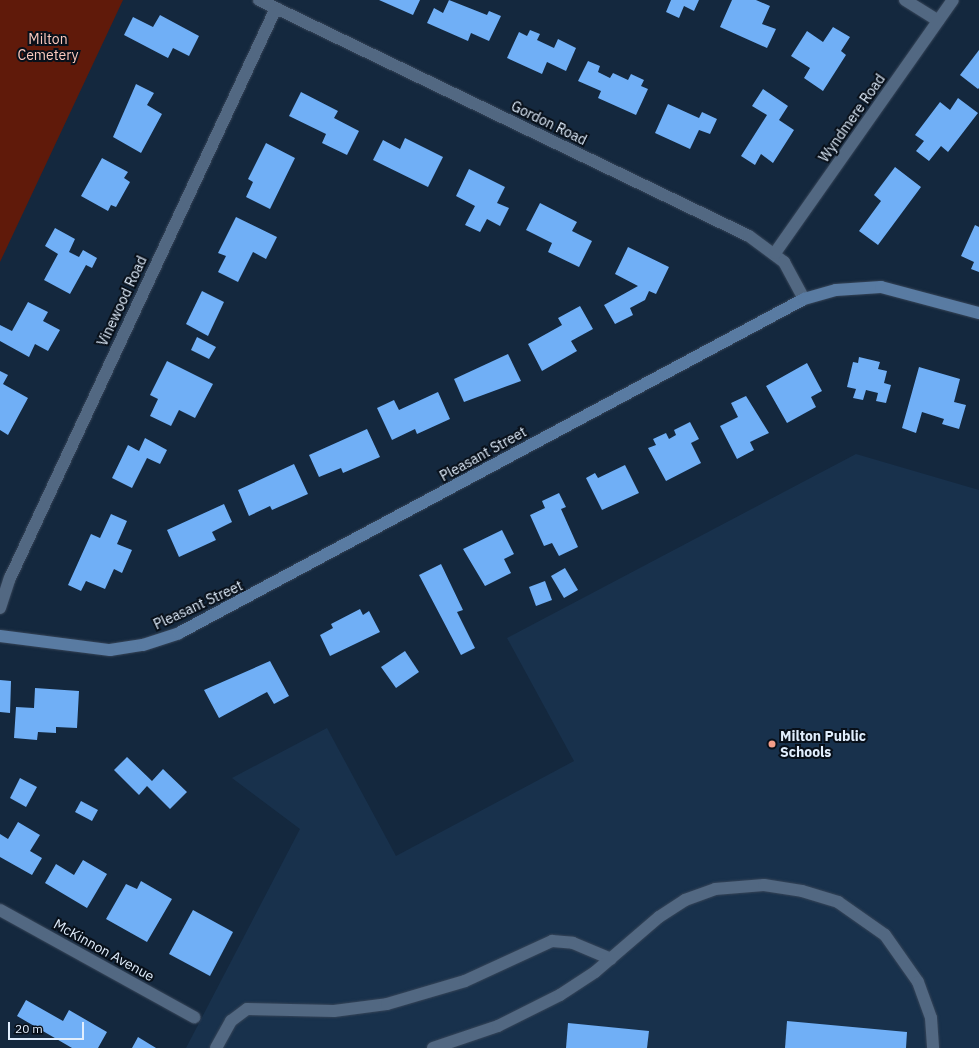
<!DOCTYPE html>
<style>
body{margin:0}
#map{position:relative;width:979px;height:1048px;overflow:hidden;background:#14283e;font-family:"IBM Plex Sans",sans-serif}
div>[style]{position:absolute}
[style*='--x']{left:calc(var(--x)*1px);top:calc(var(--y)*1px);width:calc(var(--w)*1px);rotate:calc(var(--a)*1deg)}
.built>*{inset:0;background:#18314c}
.green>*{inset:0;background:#601a0a}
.building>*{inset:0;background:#70aff6}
.roads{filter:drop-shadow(0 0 1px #374558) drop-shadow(0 0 1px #374558)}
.lane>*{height:12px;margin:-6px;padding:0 6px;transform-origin:6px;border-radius:6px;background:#526882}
.street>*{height:12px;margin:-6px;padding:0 6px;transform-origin:6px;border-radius:6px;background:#526882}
.secondary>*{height:12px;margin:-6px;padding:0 6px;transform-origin:6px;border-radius:6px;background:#597ba2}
.dots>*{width:11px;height:11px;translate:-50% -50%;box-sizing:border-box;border:2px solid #08101a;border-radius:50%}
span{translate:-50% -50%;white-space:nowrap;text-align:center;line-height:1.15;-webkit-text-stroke:4px #08101a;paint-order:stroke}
.park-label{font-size:14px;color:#fdcabe}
.street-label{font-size:14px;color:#e1eefd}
.poi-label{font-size:14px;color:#e1eefd;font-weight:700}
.left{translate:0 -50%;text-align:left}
.scale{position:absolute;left:8px;top:1022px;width:76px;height:18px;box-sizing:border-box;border:2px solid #e1eefd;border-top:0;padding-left:5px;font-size:12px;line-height:14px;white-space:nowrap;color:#e1eefd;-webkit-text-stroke:3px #08101a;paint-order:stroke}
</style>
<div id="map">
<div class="built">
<div style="clip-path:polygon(856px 454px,979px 490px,979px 1048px,186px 1048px,300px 829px,232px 778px,327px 728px,396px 856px,574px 761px,507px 638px)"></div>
</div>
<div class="green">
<div style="clip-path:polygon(0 0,123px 0,0 262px)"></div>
</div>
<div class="building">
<div style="clip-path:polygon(379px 0,420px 0,413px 15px)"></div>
<div style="clip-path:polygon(449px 0,487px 15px,489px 11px,501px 16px,489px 41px,471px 33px,468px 41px,427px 23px,434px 8px,443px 13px)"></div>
<div style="clip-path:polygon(671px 0,699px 0,694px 11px,684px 6px,679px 18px,666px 12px)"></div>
<div style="clip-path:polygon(732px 0,756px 0,770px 6px,762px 24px,776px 29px,767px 48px,720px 27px)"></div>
<div style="clip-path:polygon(160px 15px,199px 36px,189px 56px,173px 48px,168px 58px,124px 35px,133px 17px,153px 27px)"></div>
<div style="clip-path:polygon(833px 27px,850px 37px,841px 51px,846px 55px,823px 91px,804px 78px,810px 68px,791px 56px,807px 31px,823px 42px)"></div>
<div style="clip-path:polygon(530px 30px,540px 34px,537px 40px,554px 48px,558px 39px,576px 48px,566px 71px,547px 62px,542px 74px,507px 58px,519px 32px,527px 36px)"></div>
<div style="clip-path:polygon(979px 50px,979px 88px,978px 89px,960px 75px)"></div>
<div style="clip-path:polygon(588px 61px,600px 66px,598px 72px,610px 78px,613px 73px,628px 80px,631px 74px,644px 80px,641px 86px,648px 89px,636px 115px,598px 98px,601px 91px,578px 81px)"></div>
<div style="clip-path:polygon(136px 84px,154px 93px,147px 105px,162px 114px,141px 153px,113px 137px)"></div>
<div style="clip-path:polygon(763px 89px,788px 106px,779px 120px,794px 130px,773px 163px,761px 154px,755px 165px,741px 156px,767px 115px,752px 106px)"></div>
<div style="clip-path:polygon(301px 92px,338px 111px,334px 118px,359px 131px,347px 155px,322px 143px,326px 134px,289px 116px)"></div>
<div style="clip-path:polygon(958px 98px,978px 113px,948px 152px,941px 146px,929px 161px,916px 151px,924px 141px,915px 135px,940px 102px,950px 110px)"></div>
<div style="clip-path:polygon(668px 104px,699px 118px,702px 112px,717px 119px,710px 134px,699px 130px,690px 149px,655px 133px)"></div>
<div style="clip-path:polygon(405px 138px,443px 157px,428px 187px,373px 160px,383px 140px,400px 149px)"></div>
<div style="clip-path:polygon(266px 143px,295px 158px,270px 209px,246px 197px,253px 182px,248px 179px)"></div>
<div style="clip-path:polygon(102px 158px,128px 172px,124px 178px,130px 182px,116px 207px,111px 205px,108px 211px,81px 196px)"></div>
<div style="clip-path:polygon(895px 167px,921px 187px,878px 245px,859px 231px,881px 201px,874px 195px)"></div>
<div style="clip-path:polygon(469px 169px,505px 187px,497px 203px,509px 208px,500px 226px,487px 219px,480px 232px,465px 225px,475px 206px,456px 196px)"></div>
<div style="clip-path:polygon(540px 203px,577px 222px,572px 231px,592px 241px,579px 267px,548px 252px,552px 243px,526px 230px)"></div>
<div style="clip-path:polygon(236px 217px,277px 237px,266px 259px,253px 252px,238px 282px,218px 272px,226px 256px,218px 253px)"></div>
<div style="clip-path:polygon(975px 225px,979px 227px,979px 272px,971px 269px,974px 262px,961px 256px)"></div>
<div style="clip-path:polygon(55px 228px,75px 239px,69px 252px,79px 257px,83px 250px,97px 258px,92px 268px,86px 265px,70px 294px,44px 280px,58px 254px,45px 246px)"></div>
<div style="clip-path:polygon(628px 247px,669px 267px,656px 294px,649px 291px,645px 300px,630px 308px,633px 315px,615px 324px,604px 305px,638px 286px,615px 274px)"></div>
<div style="clip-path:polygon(202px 291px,224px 302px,208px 336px,186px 324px)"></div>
<div style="clip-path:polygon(28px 302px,48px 312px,43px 321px,60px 330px,48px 351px,35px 344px,29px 357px,0 341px,0 325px,12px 331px)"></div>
<div style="clip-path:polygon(580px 306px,593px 329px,571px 341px,577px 351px,542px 371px,528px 344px,562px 325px,558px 318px)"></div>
<div style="clip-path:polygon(197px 337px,216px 347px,209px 359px,191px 350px)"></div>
<div style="clip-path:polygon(508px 354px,521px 381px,464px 402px,454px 379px)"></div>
<div style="clip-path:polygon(859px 357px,880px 362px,878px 369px,887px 371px,884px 383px,891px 385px,886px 403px,876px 401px,878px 393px,866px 390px,863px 400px,853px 398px,856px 389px,847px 387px,853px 362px,858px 363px)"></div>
<div style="clip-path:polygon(167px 361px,213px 384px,195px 418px,179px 410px,171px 426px,150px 416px,158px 399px,150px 395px)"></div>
<div style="clip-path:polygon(807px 363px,822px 391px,811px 397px,816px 407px,787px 423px,766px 386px)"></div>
<div style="clip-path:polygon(919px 367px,960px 379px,954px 402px,966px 405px,959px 429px,942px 424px,944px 419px,922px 412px,916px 433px,902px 428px)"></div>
<div style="clip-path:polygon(0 371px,8px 375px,3px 384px,28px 398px,8px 435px,0 430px)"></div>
<div style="clip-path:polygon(438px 392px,450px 419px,417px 434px,415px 429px,392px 440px,377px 408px,394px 400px,399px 410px)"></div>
<div style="clip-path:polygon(746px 396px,769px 433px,750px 442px,754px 450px,737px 459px,720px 426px,738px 417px,731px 403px)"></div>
<div style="clip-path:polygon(690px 422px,699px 439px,691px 443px,701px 463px,666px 481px,648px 448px,656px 445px,653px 439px,666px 433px,669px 439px,676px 435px,674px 430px)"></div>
<div style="clip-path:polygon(367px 429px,380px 457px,343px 473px,341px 468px,319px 477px,309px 455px)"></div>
<div style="clip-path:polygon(145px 438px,167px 450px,160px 464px,147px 458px,132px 488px,112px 478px,128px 445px,139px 451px)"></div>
<div style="clip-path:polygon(294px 464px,308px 494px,272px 510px,270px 506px,249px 516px,238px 490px)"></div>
<div style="clip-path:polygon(625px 465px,639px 493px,602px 510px,586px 478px,595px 473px,598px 478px)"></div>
<div style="clip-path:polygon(559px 493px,566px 507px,561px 509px,578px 547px,559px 556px,552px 543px,544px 546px,530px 515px,545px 508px,542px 501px)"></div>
<div style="clip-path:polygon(224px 504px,232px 522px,212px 532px,216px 540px,179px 557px,167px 530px)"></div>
<div style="clip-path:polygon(111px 514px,127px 521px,117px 544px,132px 550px,122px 573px,114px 569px,105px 589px,86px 581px,81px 591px,68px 585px,91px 534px,100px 538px)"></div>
<div style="clip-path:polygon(502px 530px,514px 554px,504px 559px,511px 573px,485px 586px,463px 549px)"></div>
<div style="clip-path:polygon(441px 564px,463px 610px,457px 612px,475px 648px,461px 655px,419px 575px)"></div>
<div style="clip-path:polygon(565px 568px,578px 590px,564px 598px,551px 576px)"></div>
<div style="clip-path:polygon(545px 581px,552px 600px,536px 606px,529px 587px)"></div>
<div style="clip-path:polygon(360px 609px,363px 615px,369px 611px,380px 632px,330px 656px,320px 635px,333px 628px,331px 624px)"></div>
<div style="clip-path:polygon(405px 651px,419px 672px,396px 688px,381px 667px)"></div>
<div style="clip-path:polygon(270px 661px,289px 696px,274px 704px,267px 692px,219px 718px,204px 690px)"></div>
<div style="clip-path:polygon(0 680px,11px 681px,10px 713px,0 712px)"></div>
<div style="clip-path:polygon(35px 688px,79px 691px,77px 728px,56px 727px,56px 733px,38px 732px,37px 740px,14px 738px,16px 707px,34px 708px)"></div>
<div style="clip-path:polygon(127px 757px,152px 781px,163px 769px,187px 792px,170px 809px,147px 786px,139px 795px,114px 770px)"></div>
<div style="clip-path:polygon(20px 778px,37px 787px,26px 807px,10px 798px)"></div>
<div style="clip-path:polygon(81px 801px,98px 810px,92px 821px,75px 812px)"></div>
<div style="clip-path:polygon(18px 822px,40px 835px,30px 851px,42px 858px,32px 875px,0 857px,0 834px,8px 839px)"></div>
<div style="clip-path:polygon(83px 860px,107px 874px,87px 908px,45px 883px,56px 864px,74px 875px)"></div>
<div style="clip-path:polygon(141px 881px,172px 899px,147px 942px,106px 919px,126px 884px,137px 889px)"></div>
<div style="clip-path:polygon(193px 910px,233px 932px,210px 976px,169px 954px)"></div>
<div style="clip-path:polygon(26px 1000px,63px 1021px,69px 1010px,107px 1032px,98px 1048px,72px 1048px,17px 1016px)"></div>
<div style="clip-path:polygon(787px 1021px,907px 1032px,906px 1048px,785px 1048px)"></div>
<div style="clip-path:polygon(568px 1023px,649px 1031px,647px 1048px,566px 1048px)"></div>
<div style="clip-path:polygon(138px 1037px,156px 1048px,132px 1048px)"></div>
</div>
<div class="roads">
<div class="lane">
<div style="--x:216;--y:1048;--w:31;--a:-61"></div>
<div style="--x:231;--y:1021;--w:20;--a:-37"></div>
<div style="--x:247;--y:1009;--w:87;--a:1.3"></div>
<div style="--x:334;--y:1011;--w:53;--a:-7.5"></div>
<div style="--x:387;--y:1004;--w:81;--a:-16.4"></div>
<div style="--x:465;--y:981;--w:96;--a:-24.7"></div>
<div style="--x:552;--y:941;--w:21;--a:5"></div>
<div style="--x:573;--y:943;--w:41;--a:22.8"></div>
<div style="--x:433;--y:1048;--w:69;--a:-18.7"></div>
<div style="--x:498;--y:1026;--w:69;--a:-26.6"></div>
<div style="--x:560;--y:995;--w:42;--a:-33.3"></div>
<div style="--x:595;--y:972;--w:84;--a:-40.7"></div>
<div style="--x:659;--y:917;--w:31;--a:-33"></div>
<div style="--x:685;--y:900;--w:32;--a:-20"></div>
<div style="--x:715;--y:889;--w:49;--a:-4.7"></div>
<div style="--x:764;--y:885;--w:38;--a:9"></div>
<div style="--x:802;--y:891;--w:38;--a:17"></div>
<div style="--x:838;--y:902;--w:57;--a:35.1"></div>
<div style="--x:885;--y:935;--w:57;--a:54.9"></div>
<div style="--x:918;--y:982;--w:38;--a:70"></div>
<div style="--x:931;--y:1018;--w:30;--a:86"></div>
</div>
<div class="street">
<div style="--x:259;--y:0;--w:544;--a:25.72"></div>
<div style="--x:749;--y:236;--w:44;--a:36.6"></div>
<div style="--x:784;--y:262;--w:42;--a:61.6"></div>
<div style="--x:905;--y:0;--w:39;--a:32"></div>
<div style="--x:775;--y:253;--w:309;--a:-54.9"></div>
<div style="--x:0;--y:608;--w:32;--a:-72"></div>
<div style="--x:10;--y:578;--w:629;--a:-64.98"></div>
<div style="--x:0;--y:910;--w:222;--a:28.9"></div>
</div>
<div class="secondary">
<div style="--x:0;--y:636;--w:111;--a:7.3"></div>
<div style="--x:110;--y:650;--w:33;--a:-9"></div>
<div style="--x:143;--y:645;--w:38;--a:-18"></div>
<div style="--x:179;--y:633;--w:709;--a:-28.12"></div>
<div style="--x:804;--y:299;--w:33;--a:-16"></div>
<div style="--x:836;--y:290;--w:45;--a:-3.8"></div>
<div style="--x:881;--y:287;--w:101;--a:14.9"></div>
</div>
</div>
<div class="dots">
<div style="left:772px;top:744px;background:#f49e89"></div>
</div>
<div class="park-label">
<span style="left:48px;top:47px">Milton<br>Cemetery</span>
</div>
<div class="street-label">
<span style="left:852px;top:118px;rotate:-55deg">Wyndmere Road</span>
<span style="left:549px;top:123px;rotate:26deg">Gordon Road</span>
<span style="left:122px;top:301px;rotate:-65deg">Vinewood Road</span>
<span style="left:483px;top:454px;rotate:-29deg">Pleasant Street</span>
<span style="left:198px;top:605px;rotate:-25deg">Pleasant Street</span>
<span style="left:104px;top:950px;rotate:29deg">McKinnon Avenue</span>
</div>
<div class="poi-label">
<span class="left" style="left:780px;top:744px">Milton Public<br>Schools</span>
</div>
<div class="scale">20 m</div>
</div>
